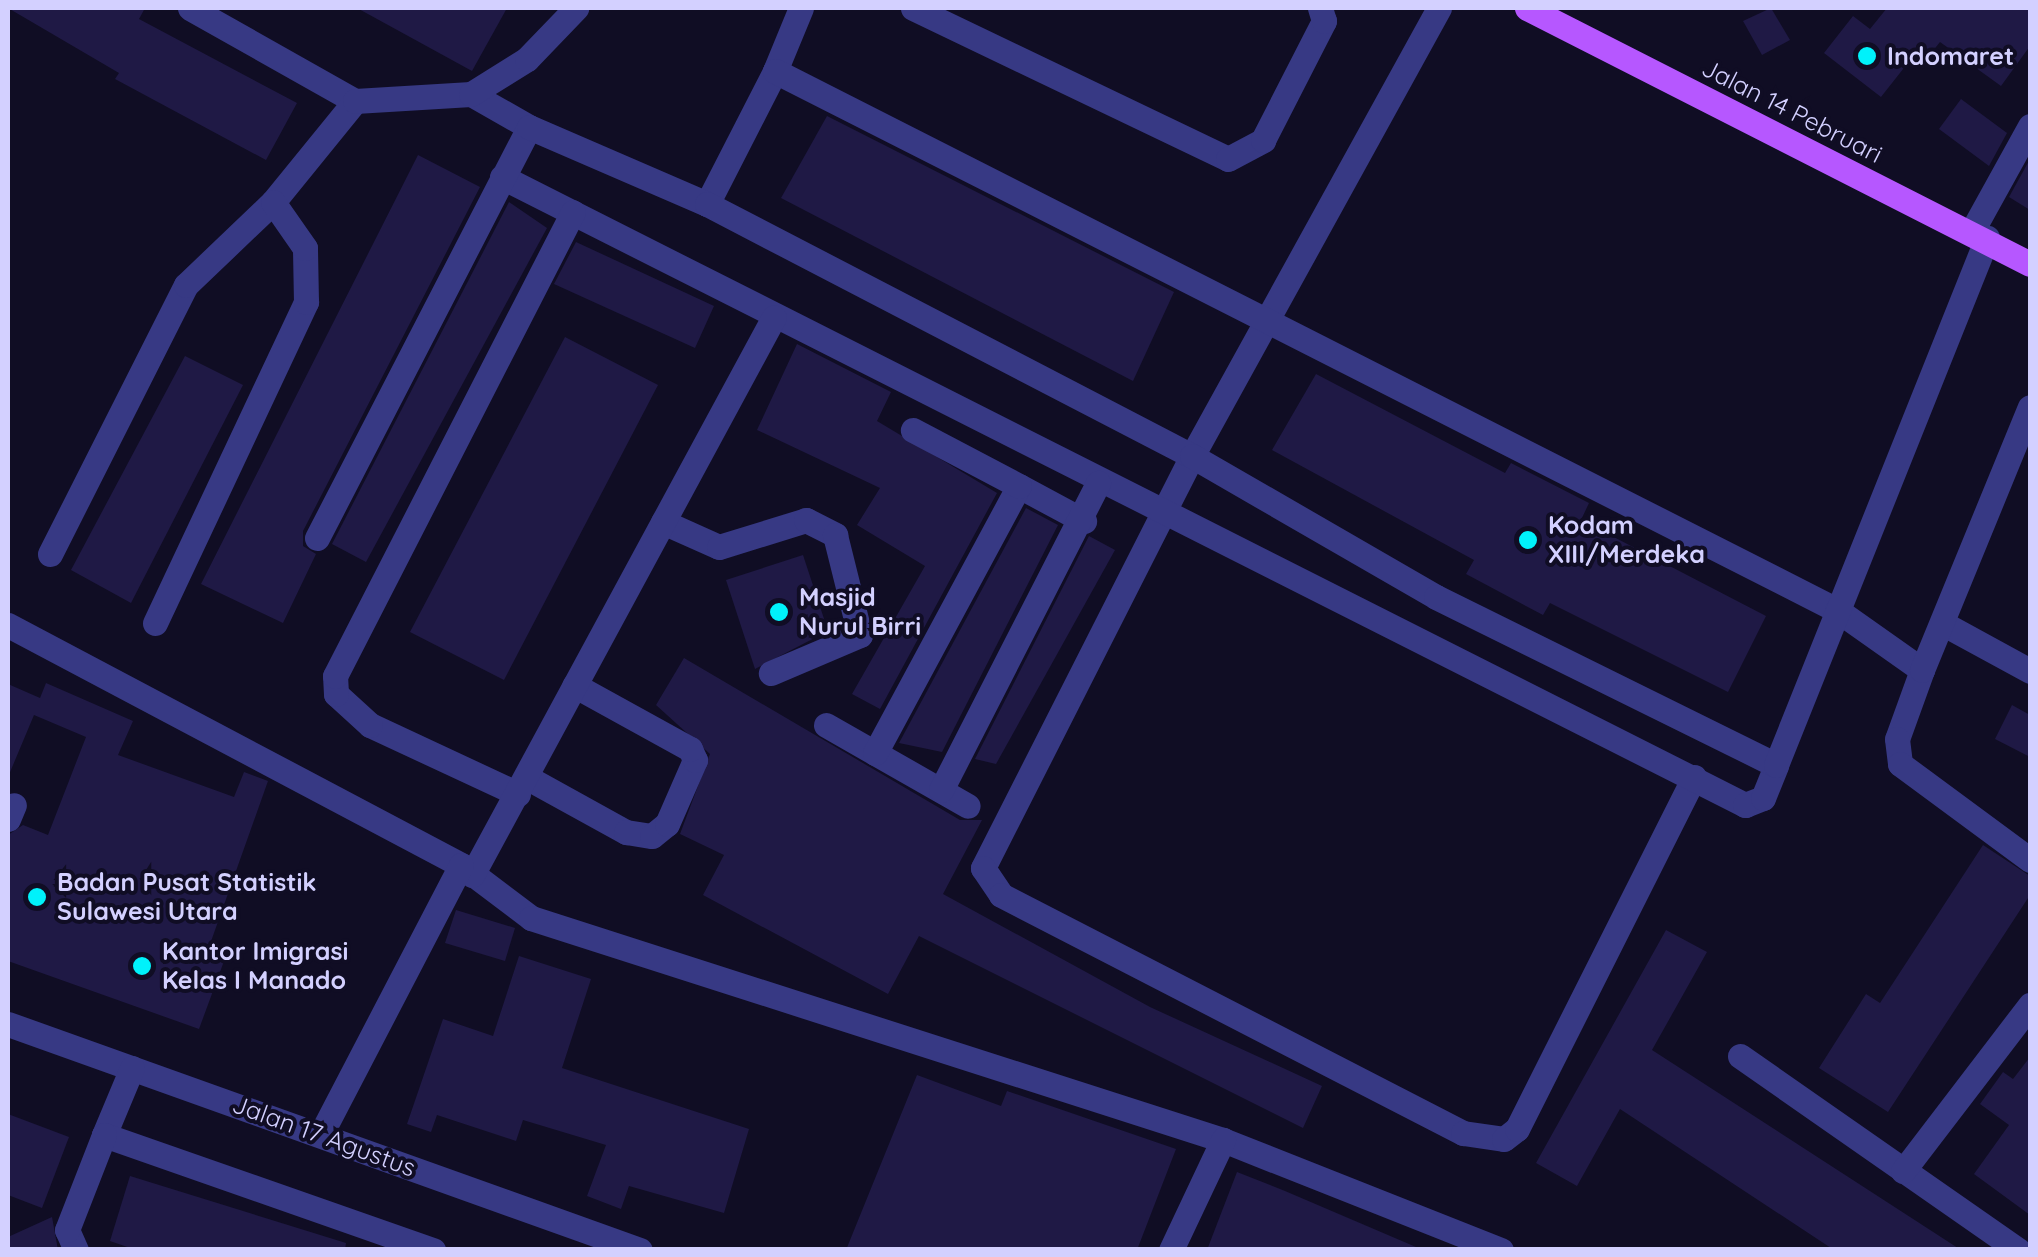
<!DOCTYPE html>
<style>
body{margin:0}
#map{position:relative;width:2038px;height:1257px;overflow:hidden;background:#100d24;font-family:Quicksand,sans-serif}
div>[style]{position:absolute}
[style*='--x']{left:calc(var(--x)*1px);top:calc(var(--y)*1px);width:calc(var(--w)*1px);rotate:calc(var(--a)*1deg)}
.building>*{inset:0;background:#1f1945}
.minor>*{height:25px;margin:-12.5px;padding:0 12.5px;transform-origin:12.5px;border-radius:12.5px;background:#373984}
.major>*{height:25px;margin:-12.5px;padding:0 12.5px;transform-origin:12.5px;border-radius:12.5px;background:#b657ff}
.dots>*{width:28px;height:28px;translate:-50% -50%;box-sizing:border-box;border:5px solid #100d24;border-radius:50%}
span{translate:-50% -50%;white-space:nowrap;text-align:center;line-height:1.15;-webkit-text-stroke:8px #100d24;paint-order:stroke}
.poi-label{font-size:25px;color:#d3d0ff;font-weight:700}
.left{translate:0 -50%;text-align:left}
.street-label{font-size:25px;color:#d3d0ff}
.frame{position:absolute;inset:0;border:10px solid #d3d0ff;pointer-events:none}
</style>
<div id="map">
<div class="building">
<div style="clip-path:polygon(8px 8px,145px 8px,139px 19px,297px 103px,266px 160px,115px 79px,119px 73px)"></div>
<div style="clip-path:polygon(357px 8px,507px 8px,472px 71px)"></div>
<div style="clip-path:polygon(1771px 8px,1790px 40px,1762px 55px,1743px 21px)"></div>
<div style="clip-path:polygon(1887px 8px,2030px 8px,2030px 46px,2001px 86px,1940px 42px,1932px 52px,1922px 45px,1881px 97px,1824px 53px,1853px 16px,1870px 29px)"></div>
<div style="clip-path:polygon(1961px 99px,2007px 133px,1989px 166px,1939px 129px)"></div>
<div style="clip-path:polygon(827px 116px,1174px 292px,1133px 381px,781px 198px)"></div>
<div style="clip-path:polygon(418px 155px,480px 187px,303px 531px,303px 546px,316px 554px,283px 623px,201px 584px)"></div>
<div style="clip-path:polygon(2030px 159px,2030px 210px,2009px 197px)"></div>
<div style="clip-path:polygon(509px 202px,547px 228px,366px 562px,332px 544px)"></div>
<div style="clip-path:polygon(576px 242px,714px 306px,695px 348px,554px 284px)"></div>
<div style="clip-path:polygon(565px 337px,658px 385px,504px 680px,410px 632px)"></div>
<div style="clip-path:polygon(797px 344px,891px 392px,877px 421px,997px 493px,880px 709px,852px 694px,925px 566px,857px 525px,880px 488px,757px 430px)"></div>
<div style="clip-path:polygon(185px 356px,243px 385px,131px 603px,71px 570px)"></div>
<div style="clip-path:polygon(1316px 374px,1505px 473px,1511px 463px,1589px 503px,1581px 520px,1766px 616px,1728px 692px,1550px 603px,1543px 615px,1466px 574px,1474px 560px,1272px 450px)"></div>
<div style="clip-path:polygon(1026px 508px,1058px 525px,942px 752px,899px 743px)"></div>
<div style="clip-path:polygon(1089px 536px,1115px 550px,996px 764px,975px 759px)"></div>
<div style="clip-path:polygon(803px 555px,828px 631px,755px 669px,726px 580px)"></div>
<div style="clip-path:polygon(684px 658px,960px 820px,982px 820px,943px 894px,1150px 1007px,1322px 1086px,1303px 1128px,919px 936px,888px 994px,703px 895px,724px 855px,680px 834px,710px 754px,656px 705px)"></div>
<div style="clip-path:polygon(46px 683px,133px 721px,118px 755px,234px 797px,244px 772px,268px 781px,209px 947px,227px 953px,199px 1029px,8px 961px,8px 835px,23px 825px,48px 835px,86px 737px,34px 715px,8px 777px,8px 684px,40px 698px)"></div>
<div style="clip-path:polygon(2012px 705px,2030px 715px,2030px 757px,1995px 739px)"></div>
<div style="clip-path:polygon(1983px 845px,2030px 876px,2030px 895px,1888px 1112px,1819px 1068px,1866px 994px,1880px 1003px)"></div>
<div style="clip-path:polygon(456px 910px,515px 928px,505px 961px,445px 943px)"></div>
<div style="clip-path:polygon(1666px 930px,1707px 952px,1652px 1050px,1961px 1250px,1834px 1250px,1620px 1109px,1577px 1186px,1536px 1163px)"></div>
<div style="clip-path:polygon(519px 956px,591px 979px,562px 1068px,749px 1129px,724px 1213px,629px 1186px,621px 1209px,587px 1196px,606px 1145px,523px 1120px,516px 1141px,437px 1115px,431px 1132px,407px 1124px,443px 1019px,493px 1036px)"></div>
<div style="clip-path:polygon(2030px 1057px,2030px 1215px,1974px 1174px,2009px 1125px,1980px 1104px,2003px 1072px,2013px 1079px)"></div>
<div style="clip-path:polygon(917px 1075px,1001px 1106px,1007px 1091px,1176px 1149px,1137px 1250px,846px 1250px)"></div>
<div style="clip-path:polygon(8px 1114px,69px 1137px,42px 1208px,8px 1195px)"></div>
<div style="clip-path:polygon(1237px 1172px,1285px 1191px,1423px 1250px,1207px 1250px)"></div>
<div style="clip-path:polygon(130px 1176px,346px 1243px,345px 1250px,136px 1250px,110px 1241px)"></div>
<div style="clip-path:polygon(52px 1217px,58px 1250px,8px 1250px,8px 1237px)"></div>
</div>
<div class="minor">
<div style="--x:190;--y:8;--w:189;--a:29.4"></div>
<div style="--x:913;--y:8;--w:349;--a:25.6"></div>
<div style="--x:1228;--y:159;--w:40;--a:-28"></div>
<div style="--x:1263;--y:140;--w:134;--a:-62.9"></div>
<div style="--x:1324;--y:21;--w:14;--a:-107"></div>
<div style="--x:1439;--y:8;--w:512;--a:118.87"></div>
<div style="--x:1192;--y:456;--w:462;--a:116.9"></div>
<div style="--x:983;--y:868;--w:32;--a:56"></div>
<div style="--x:1001;--y:895;--w:520;--a:27.26"></div>
<div style="--x:1463;--y:1133;--w:41;--a:8.3"></div>
<div style="--x:1504;--y:1139;--w:16;--a:-38"></div>
<div style="--x:1517;--y:1129;--w:394;--a:-63.3"></div>
<div style="--x:775;--y:71;--w:68;--a:-67.6"></div>
<div style="--x:471;--y:94;--w:67;--a:29.6"></div>
<div style="--x:502;--y:177;--w:1393;--a:26.8"></div>
<div style="--x:1745;--y:805;--w:19;--a:-21"></div>
<div style="--x:1763;--y:798;--w:35;--a:-68"></div>
<div style="--x:707;--y:204;--w:149;--a:-62.9"></div>
<div style="--x:775;--y:71;--w:1191;--a:26.91"></div>
<div style="--x:1837;--y:610;--w:104;--a:35.2"></div>
<div style="--x:1922;--y:670;--w:73;--a:109.9"></div>
<div style="--x:1897;--y:739;--w:25;--a:83"></div>
<div style="--x:1900;--y:764;--w:162;--a:36.4"></div>
<div style="--x:1972;--y:231;--w:120;--a:-61.1"></div>
<div style="--x:1019;--y:486;--w:74;--a:28.3"></div>
<div style="--x:663;--y:522;--w:61;--a:24.1"></div>
<div style="--x:719;--y:547;--w:91;--a:-17.2"></div>
<div style="--x:806;--y:520;--w:33;--a:27"></div>
<div style="--x:835;--y:535;--w:103;--a:76"></div>
<div style="--x:860;--y:635;--w:97;--a:156.9"></div>
<div style="--x:317;--y:538;--w:462;--a:-62.7"></div>
<div style="--x:529;--y:127;--w:194;--a:23.4"></div>
<div style="--x:707;--y:204;--w:547;--a:27.46"></div>
<div style="--x:1192;--y:456;--w:282;--a:30"></div>
<div style="--x:1436;--y:597;--w:379;--a:26.3"></div>
<div style="--x:1776;--y:765;--w:568;--a:-68.18"></div>
<div style="--x:50;--y:554;--w:301;--a:-63.2"></div>
<div style="--x:186;--y:285;--w:120;--a:-43.7"></div>
<div style="--x:273;--y:202;--w:130;--a:-50.9"></div>
<div style="--x:355;--y:101;--w:116;--a:-3.5"></div>
<div style="--x:471;--y:94;--w:66;--a:-32"></div>
<div style="--x:527;--y:59;--w:71;--a:-46.1"></div>
<div style="--x:155;--y:623;--w:355;--a:-64.8"></div>
<div style="--x:306;--y:302;--w:54;--a:-91.1"></div>
<div style="--x:305;--y:248;--w:56;--a:-124.8"></div>
<div style="--x:1942;--y:623;--w:100;--a:28.6"></div>
<div style="--x:8;--y:625;--w:513;--a:27.91"></div>
<div style="--x:461;--y:865;--w:88;--a:37.1"></div>
<div style="--x:531;--y:918;--w:727;--a:17.79"></div>
<div style="--x:1223;--y:1140;--w:299;--a:21.6"></div>
<div style="--x:1922;--y:670;--w:284;--a:-67.7"></div>
<div style="--x:826;--y:725;--w:163;--a:29.7"></div>
<div style="--x:875;--y:753;--w:303;--a:-61.7"></div>
<div style="--x:1019;--y:486;--w:120;--a:-152.2"></div>
<div style="--x:528;--y:778;--w:112;--a:28.9"></div>
<div style="--x:626;--y:832;--w:26;--a:9"></div>
<div style="--x:652;--y:836;--w:19;--a:-39"></div>
<div style="--x:667;--y:824;--w:70;--a:-66.4"></div>
<div style="--x:695;--y:760;--w:12;--a:-114"></div>
<div style="--x:690;--y:749;--w:132;--a:-151.1"></div>
<div style="--x:941;--y:790;--w:345;--a:-62.9"></div>
<div style="--x:518;--y:794;--w:163;--a:-155"></div>
<div style="--x:370;--y:725;--w:46;--a:-137.6"></div>
<div style="--x:336;--y:694;--w:18;--a:-93"></div>
<div style="--x:335;--y:676;--w:521;--a:-62.85"></div>
<div style="--x:8;--y:819;--w:15;--a:-67"></div>
<div style="--x:472;--y:875;--w:634;--a:-61.58"></div>
<div style="--x:8;--y:1024;--w:671;--a:19.68"></div>
<div style="--x:1740;--y:1056;--w:339;--a:34.9"></div>
<div style="--x:132;--y:1068;--w:73;--a:112.7"></div>
<div style="--x:104;--y:1135;--w:349;--a:19.3"></div>
<div style="--x:321;--y:1134;--w:303;--a:-62.5"></div>
<div style="--x:1903;--y:1171;--w:209;--a:-52.6"></div>
<div style="--x:76;--y:1250;--w:22;--a:-114"></div>
<div style="--x:67;--y:1230;--w:102;--a:-68.7"></div>
<div style="--x:1171;--y:1250;--w:122;--a:-64.7"></div>
</div>
<div class="major">
<div style="--x:1527;--y:8;--w:564;--a:26.97"></div>
</div>
<div class="dots">
<div style="left:1867px;top:56px;background:#00f2fb"></div>
<div style="left:1528px;top:540px;background:#00f2fb"></div>
<div style="left:779px;top:612px;background:#00f2fb"></div>
<div style="left:37px;top:897px;background:#00f2fb"></div>
<div style="left:142px;top:966px;background:#00f2fb"></div>
</div>
<div class="poi-label">
<span class="left" style="left:1887px;top:56px">Indomaret</span>
<span class="left" style="left:1548px;top:540px">Kodam<br>XIII/Merdeka</span>
<span class="left" style="left:799px;top:612px">Masjid<br>Nurul Birri</span>
<span class="left" style="left:57px;top:897px">Badan Pusat Statistik<br>Sulawesi Utara</span>
<span class="left" style="left:162px;top:966px">Kantor Imigrasi<br>Kelas I Manado</span>
</div>
<div class="street-label">
<span style="left:1792px;top:111px;rotate:27deg">Jalan 14 Pebruari</span>
<span style="left:324px;top:1136px;rotate:20deg">Jalan 17 Agustus</span>
</div>
<div class="frame"></div>
</div>
